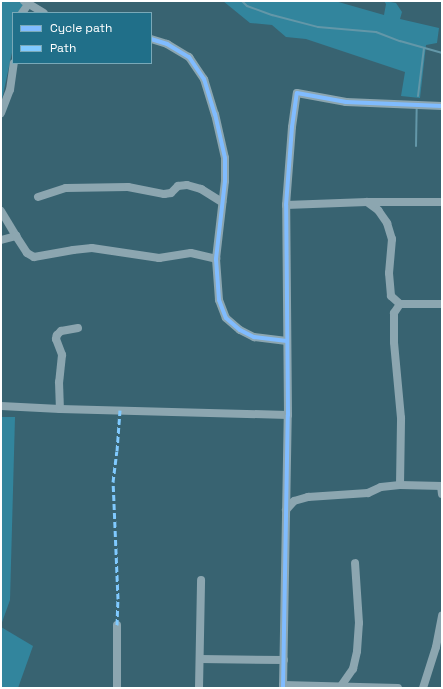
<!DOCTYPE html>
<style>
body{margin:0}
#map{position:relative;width:443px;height:689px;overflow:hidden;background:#386371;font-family:"Space Grotesk",sans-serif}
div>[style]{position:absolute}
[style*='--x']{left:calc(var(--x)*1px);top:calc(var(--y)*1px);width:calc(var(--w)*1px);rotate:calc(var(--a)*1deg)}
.green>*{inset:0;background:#32859d}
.stream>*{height:2px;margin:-1px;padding:0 1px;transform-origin:1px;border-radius:1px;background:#6397a8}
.minor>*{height:8px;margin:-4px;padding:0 4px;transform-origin:4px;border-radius:4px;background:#8ca6b0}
.quiet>*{height:3px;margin-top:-1.5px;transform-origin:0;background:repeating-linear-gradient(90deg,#80caff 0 6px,transparent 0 9px)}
.cycleway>*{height:4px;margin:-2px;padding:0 2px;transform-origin:2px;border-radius:2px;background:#80bcff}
span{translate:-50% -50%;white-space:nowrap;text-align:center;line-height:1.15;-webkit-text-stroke:4px #206f89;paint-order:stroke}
.frame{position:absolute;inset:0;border:2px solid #fff;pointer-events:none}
.legend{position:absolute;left:12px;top:12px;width:140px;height:52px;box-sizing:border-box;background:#206f89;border:1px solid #79a9b8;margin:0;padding:5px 7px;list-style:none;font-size:12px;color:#fff}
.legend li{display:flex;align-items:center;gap:8px;height:20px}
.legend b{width:20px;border:1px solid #79a9b8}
</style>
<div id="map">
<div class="green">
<div style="clip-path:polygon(1px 1px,19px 1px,24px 4px,21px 13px,13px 13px,13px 48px,1px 104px)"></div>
<div style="clip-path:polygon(223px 1px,335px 1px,384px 15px,386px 4px,384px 1px,396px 3px,402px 12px,400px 19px,439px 28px,437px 43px,426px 45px,420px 98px,401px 96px,405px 72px,306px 39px,286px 37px,272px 25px,250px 23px)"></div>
<div style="clip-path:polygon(1px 417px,15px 417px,10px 600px,1px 625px)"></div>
<div style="clip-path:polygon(1px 627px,33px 646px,18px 688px,1px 688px)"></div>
</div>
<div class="stream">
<div style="--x:242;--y:1;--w:7;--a:45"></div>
<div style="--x:247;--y:6;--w:27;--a:20"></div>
<div style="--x:272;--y:15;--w:48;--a:14.6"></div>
<div style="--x:318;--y:27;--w:58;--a:4.9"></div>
<div style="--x:376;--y:32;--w:26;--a:21"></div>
<div style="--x:400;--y:41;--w:44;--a:15.9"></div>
<div style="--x:418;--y:96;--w:48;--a:-82.9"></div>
<div style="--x:416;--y:146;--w:39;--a:-89"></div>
</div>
<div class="minor">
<div style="--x:24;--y:1;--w:23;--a:31"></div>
<div style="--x:22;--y:13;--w:12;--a:-55"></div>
<div style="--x:151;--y:39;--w:17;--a:17"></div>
<div style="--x:167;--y:44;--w:26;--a:31"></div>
<div style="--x:189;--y:57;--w:27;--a:56"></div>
<div style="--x:204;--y:79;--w:37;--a:73"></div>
<div style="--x:215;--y:114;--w:45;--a:77.2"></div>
<div style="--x:225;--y:158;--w:23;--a:90"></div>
<div style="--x:225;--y:181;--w:79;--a:96.6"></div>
<div style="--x:216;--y:259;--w:41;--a:85.8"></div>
<div style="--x:219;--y:300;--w:19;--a:69"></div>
<div style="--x:226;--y:318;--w:18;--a:41"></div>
<div style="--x:240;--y:330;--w:16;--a:27"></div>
<div style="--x:254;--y:337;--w:33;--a:7"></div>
<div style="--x:1;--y:113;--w:25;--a:-69"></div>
<div style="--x:10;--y:90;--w:27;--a:-82"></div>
<div style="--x:38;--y:197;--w:29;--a:-18"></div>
<div style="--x:66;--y:188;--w:62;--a:-0.9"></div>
<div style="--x:128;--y:187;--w:37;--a:11"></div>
<div style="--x:164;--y:194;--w:7;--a:-8"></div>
<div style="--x:171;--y:193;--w:10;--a:-45"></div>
<div style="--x:178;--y:186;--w:9;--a:-6"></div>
<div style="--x:187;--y:185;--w:15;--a:16"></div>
<div style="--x:201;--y:189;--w:25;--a:32"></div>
<div style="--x:367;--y:202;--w:14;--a:36"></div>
<div style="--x:378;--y:210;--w:16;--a:55"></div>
<div style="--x:387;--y:223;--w:17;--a:73"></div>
<div style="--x:392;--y:239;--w:34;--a:95"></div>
<div style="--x:389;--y:273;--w:23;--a:85"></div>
<div style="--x:391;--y:296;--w:12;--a:42"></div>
<div style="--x:400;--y:304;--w:42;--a:0"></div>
<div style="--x:286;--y:205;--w:81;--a:-2.1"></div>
<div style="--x:367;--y:202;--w:75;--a:0"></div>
<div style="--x:1;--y:211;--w:29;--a:59"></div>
<div style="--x:1;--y:240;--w:16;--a:-15"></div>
<div style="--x:16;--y:236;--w:20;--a:57"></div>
<div style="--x:27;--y:253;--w:8;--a:30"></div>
<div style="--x:34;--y:257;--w:40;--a:-10"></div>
<div style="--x:73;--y:250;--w:19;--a:-6"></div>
<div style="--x:92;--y:248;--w:68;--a:8.5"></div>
<div style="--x:159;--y:258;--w:32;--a:-9"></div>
<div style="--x:191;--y:253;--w:26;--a:13"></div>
<div style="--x:78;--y:328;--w:17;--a:170"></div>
<div style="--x:61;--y:331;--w:6;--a:135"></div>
<div style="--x:57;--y:335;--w:4;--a:104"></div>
<div style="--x:56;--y:339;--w:17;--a:69"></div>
<div style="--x:62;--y:355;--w:27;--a:96"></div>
<div style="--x:59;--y:382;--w:27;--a:88"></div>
<div style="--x:60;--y:409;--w:228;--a:1.5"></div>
<div style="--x:1;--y:406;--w:59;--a:2.9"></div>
<div style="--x:400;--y:485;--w:67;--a:-89.1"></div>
<div style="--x:401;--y:418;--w:76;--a:-95.3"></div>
<div style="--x:394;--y:342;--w:29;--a:-90"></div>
<div style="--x:394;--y:313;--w:11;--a:-56"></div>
<div style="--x:441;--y:486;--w:8;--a:83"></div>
<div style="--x:286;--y:510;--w:12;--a:-48"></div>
<div style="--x:294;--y:501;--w:15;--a:-16"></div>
<div style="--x:308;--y:497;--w:60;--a:-3.8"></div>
<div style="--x:368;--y:493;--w:14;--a:-25"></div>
<div style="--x:381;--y:487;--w:19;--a:-6"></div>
<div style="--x:400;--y:485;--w:42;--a:1.4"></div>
<div style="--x:117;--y:625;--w:63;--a:90"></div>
<div style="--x:200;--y:659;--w:84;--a:0.7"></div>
<div style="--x:283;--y:685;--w:115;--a:1.5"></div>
<div style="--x:341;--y:686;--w:21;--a:-55"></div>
<div style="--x:353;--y:669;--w:18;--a:-77"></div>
<div style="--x:357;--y:651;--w:28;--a:-86"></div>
<div style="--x:359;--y:623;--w:60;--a:-93.8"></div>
<div style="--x:199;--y:688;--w:108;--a:-88.9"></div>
<div style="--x:283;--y:688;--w:273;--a:-89"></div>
<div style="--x:288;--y:415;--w:210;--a:-90.5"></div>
<div style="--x:286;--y:205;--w:78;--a:-85.6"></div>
<div style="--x:292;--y:127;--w:34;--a:-82"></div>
<div style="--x:297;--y:93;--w:50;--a:10.4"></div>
<div style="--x:346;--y:102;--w:96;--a:2.4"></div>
<div style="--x:423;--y:688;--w:43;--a:-72.4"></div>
<div style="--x:436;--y:647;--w:32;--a:-79"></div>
</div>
<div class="quiet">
<div style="--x:117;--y:625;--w:26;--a:-88"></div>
<div style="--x:118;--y:599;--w:117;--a:-92.4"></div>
<div style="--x:113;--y:482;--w:31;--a:-83"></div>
<div style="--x:117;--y:451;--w:41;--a:-85.8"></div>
</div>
<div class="cycleway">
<div style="--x:151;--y:39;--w:17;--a:17"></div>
<div style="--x:167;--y:44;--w:26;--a:31"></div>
<div style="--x:189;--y:57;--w:27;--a:56"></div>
<div style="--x:204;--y:79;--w:37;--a:73"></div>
<div style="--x:215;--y:114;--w:45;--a:77.2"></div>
<div style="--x:225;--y:158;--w:23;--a:90"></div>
<div style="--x:225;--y:181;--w:79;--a:96.6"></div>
<div style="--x:216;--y:259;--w:41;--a:85.8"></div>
<div style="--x:219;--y:300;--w:19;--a:69"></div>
<div style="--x:226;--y:318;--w:18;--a:41"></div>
<div style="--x:240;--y:330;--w:16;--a:27"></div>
<div style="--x:254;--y:337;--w:33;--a:7"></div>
<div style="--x:283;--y:688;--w:273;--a:-89"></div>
<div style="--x:288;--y:415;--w:210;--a:-90.5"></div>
<div style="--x:286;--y:205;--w:78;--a:-85.6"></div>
<div style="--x:292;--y:127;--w:34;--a:-82"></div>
<div style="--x:297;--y:93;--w:50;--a:10.4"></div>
<div style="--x:346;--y:102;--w:96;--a:2.4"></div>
</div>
<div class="frame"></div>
<ul class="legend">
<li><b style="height:5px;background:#80bcff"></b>Cycle path</li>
<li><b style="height:5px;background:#80caff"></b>Path</li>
</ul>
</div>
